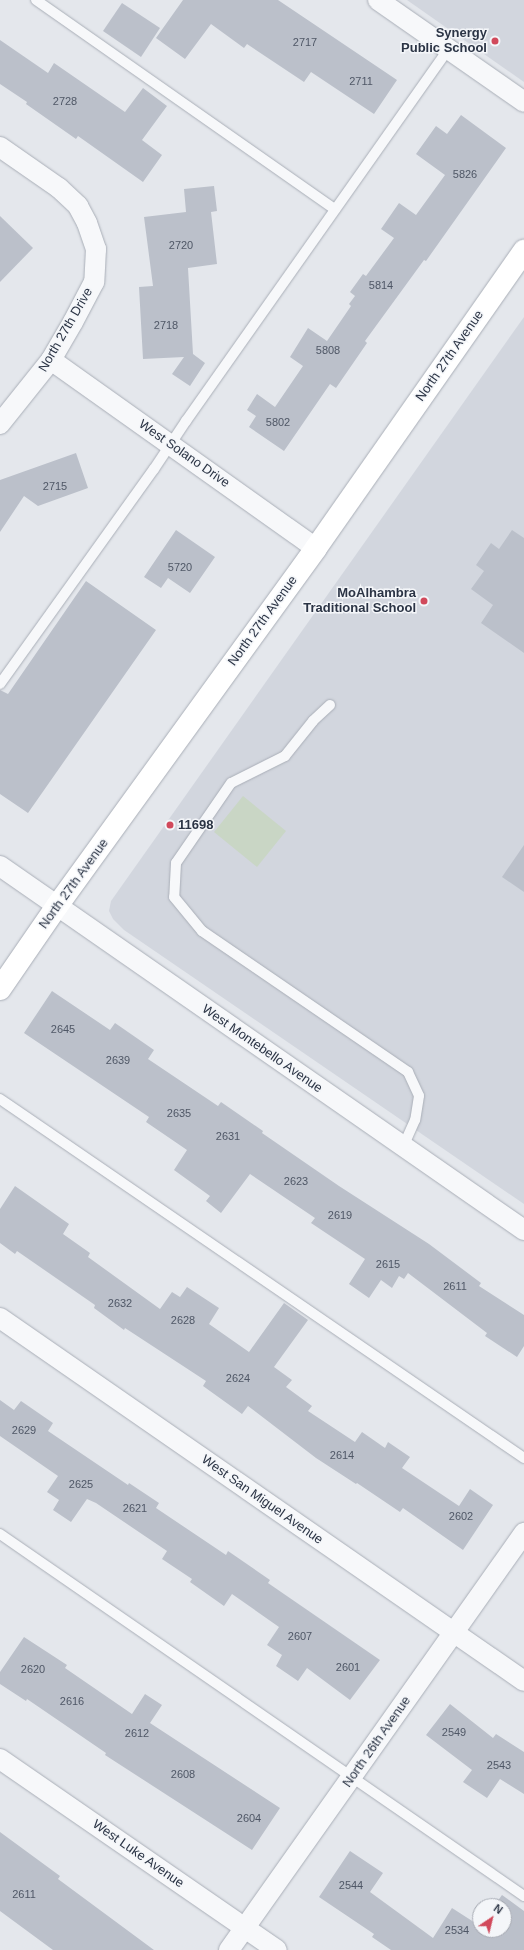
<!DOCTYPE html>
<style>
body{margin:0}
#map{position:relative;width:524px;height:1950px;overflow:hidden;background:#e4e7ec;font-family:Helvetica,sans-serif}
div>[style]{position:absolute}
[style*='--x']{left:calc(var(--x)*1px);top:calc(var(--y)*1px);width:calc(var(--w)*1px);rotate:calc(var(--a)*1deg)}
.built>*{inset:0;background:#d2d6de}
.green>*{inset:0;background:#c9d6c5}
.building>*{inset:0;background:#bbc0ca}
.roads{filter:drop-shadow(0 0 1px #a9aeb7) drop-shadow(0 0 1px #a9aeb7)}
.service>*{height:10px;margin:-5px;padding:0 5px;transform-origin:5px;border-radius:5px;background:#f7f8fa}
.minor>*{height:20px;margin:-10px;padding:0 10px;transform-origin:10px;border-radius:10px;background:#f7f8fa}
.secondary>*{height:22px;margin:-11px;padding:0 11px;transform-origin:11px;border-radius:11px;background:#fff}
.dots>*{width:11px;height:11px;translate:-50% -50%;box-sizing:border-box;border:2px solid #f4f6f9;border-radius:50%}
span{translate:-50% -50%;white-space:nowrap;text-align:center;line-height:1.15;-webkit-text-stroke:3px #f4f6f9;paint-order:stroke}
.number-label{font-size:11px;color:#4f5766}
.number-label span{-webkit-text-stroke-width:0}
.poi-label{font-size:13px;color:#2b3445;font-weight:700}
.right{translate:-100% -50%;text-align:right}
.left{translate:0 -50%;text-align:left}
.street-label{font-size:13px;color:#2b3445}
.north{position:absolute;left:472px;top:1898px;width:40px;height:40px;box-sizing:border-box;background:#f4f6f9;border:1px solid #a4a8b1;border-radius:50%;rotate:35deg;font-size:11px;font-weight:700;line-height:16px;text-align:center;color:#2b3445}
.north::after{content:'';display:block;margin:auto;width:14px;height:18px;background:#d1495b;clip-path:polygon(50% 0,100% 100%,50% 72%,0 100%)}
</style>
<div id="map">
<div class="built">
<div style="clip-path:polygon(407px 0,524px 0,524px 82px)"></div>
<div style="clip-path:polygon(524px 317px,524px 1204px,124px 930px,113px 919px,109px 911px,111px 901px)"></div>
</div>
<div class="green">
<div style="clip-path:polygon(243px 796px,286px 831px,257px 867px,214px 832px)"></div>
</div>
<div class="building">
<div style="clip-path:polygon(183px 0,278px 0,397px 80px,374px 114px,311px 72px,304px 82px,247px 44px,244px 48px,211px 24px,185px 59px,156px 38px)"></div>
<div style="clip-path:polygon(122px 3px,160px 28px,141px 57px,103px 31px)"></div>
<div style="clip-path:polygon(0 40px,48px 73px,54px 63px,125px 112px,143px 88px,167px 106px,142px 140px,162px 155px,143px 182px,78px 136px,76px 139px,26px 104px,27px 102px,0 84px)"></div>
<div style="clip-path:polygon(461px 115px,506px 148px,426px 261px,424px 260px,365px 341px,367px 343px,336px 388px,330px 384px,284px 451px,249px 427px,256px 416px,247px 410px,257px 394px,275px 407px,303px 366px,290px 357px,308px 328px,327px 341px,351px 306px,349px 304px,355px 296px,350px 292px,363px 274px,366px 276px,394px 238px,381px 229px,399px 203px,416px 215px,445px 175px,416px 154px,436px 126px,447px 134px)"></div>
<div style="clip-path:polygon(214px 186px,217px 211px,211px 212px,217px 264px,188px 268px,193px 354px,205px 363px,190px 386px,172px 374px,184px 357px,143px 359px,139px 287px,153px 286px,144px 217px,186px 212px,184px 189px)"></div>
<div style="clip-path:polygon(0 216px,33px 248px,0 282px)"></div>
<div style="clip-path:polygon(76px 453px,88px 488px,38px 506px,24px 496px,0 532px,0 480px)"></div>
<div style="clip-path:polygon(176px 530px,215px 557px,190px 593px,168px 578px,161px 588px,144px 577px)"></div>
<div style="clip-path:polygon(512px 530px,524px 538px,524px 653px,481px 623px,493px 605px,471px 589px,484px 571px,476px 565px,491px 543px,499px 549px)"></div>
<div style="clip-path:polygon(86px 581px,156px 630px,28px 813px,0 794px,0 690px,8px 694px)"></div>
<div style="clip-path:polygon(524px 845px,524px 892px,502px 877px)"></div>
<div style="clip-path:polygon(52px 991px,110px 1030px,115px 1023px,154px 1050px,148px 1059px,218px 1106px,221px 1102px,263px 1131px,262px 1133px,339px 1186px,429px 1244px,481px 1283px,479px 1286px,524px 1315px,524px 1346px,517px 1357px,485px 1336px,487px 1333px,408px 1273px,404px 1279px,399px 1276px,392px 1288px,381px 1280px,369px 1298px,349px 1284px,365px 1259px,311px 1223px,315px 1218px,250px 1174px,221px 1213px,206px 1201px,210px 1196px,174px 1170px,187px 1150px,146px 1122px,149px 1117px,24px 1033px)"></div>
<div style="clip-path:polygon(15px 1186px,69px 1224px,63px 1234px,90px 1253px,88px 1257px,160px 1309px,172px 1292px,180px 1297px,187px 1287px,219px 1308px,209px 1324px,249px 1352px,284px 1303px,308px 1320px,274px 1367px,292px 1380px,286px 1387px,312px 1406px,308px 1411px,355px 1442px,362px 1432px,385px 1448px,388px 1442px,410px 1457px,402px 1468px,459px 1506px,470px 1489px,493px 1505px,463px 1550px,403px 1508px,400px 1512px,357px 1483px,356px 1484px,316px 1458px,248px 1406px,242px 1414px,203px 1386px,206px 1381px,125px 1328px,124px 1330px,94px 1308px,95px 1305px,17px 1251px,15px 1254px,0 1243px,0 1209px)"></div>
<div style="clip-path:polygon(0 1400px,14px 1410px,21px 1401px,53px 1423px,48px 1431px,128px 1485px,129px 1483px,159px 1503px,156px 1508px,226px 1555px,228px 1551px,270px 1580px,268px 1583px,380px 1660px,350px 1700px,307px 1668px,298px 1681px,276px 1666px,282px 1655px,267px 1645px,279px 1627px,232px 1594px,224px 1606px,190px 1582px,192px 1579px,162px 1559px,167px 1551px,96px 1503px,87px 1499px,71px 1522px,53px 1510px,59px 1500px,47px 1492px,58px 1476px,0 1436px)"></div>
<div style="clip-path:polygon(24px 1637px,67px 1665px,65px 1668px,132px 1714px,145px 1694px,162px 1705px,150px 1723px,280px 1808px,252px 1850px,105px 1755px,106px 1753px,27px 1699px,26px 1701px,0 1684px,0 1672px)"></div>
<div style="clip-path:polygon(450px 1704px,493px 1738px,496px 1734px,524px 1752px,524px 1794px,500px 1779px,487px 1798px,463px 1782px,472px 1770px,426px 1735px)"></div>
<div style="clip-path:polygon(0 1832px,60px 1876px,58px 1879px,154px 1950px,53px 1950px,0 1911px)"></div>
<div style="clip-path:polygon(350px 1851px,383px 1873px,370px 1892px,433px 1938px,452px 1908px,480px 1926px,480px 1930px,504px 1930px,504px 1906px,494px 1906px,502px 1895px,524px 1911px,524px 1950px,391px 1950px,372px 1937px,374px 1934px,319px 1897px)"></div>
</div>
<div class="roads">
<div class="service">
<div style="--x:36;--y:0;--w:365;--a:35"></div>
<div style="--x:0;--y:684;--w:264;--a:-54.4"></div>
<div style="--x:154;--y:469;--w:58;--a:-56.3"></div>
<div style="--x:186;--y:421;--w:455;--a:-54.8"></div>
<div style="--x:330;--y:705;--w:23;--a:137"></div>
<div style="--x:313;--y:721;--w:45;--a:128.7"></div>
<div style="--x:285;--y:756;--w:60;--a:153.4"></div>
<div style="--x:231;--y:783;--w:97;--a:124.5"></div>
<div style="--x:176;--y:863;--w:34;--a:93"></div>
<div style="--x:174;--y:897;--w:44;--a:50.5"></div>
<div style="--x:202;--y:931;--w:250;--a:34.4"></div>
<div style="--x:408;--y:1072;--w:26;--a:65"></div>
<div style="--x:419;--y:1096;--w:24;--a:99"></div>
<div style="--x:415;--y:1120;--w:30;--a:114"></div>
<div style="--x:0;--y:1099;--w:635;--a:34.42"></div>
<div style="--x:0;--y:1534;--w:637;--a:34.64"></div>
</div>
<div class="minor">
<div style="--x:378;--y:0;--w:178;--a:34.9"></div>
<div style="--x:0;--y:147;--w:72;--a:34.8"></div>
<div style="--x:59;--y:188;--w:26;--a:43"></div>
<div style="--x:78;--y:206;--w:19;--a:62"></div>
<div style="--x:87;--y:223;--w:28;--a:71"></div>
<div style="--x:96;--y:249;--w:33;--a:93"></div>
<div style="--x:94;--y:282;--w:45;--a:117.7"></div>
<div style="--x:73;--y:322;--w:44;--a:120.1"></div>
<div style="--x:51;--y:360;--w:82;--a:128.6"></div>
<div style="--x:51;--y:360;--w:325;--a:35.4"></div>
<div style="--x:0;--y:866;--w:638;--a:34.79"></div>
<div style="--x:0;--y:1318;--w:637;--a:34.71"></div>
<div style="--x:0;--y:1759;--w:336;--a:34.6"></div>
<div style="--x:229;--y:1950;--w:511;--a:-54.72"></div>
</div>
<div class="secondary">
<div style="--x:0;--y:989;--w:101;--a:-55.5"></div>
<div style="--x:57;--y:906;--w:442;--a:-54.1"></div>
<div style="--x:316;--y:548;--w:363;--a:-55"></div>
</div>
</div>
<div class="dots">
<div style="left:495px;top:41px;background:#d1495b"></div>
<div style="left:424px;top:601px;background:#d1495b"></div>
<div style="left:170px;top:825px;background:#d1495b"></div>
</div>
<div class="number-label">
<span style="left:305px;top:42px">2717</span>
<span style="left:361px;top:81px">2711</span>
<span style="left:65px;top:101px">2728</span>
<span style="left:465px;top:174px">5826</span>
<span style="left:181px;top:245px">2720</span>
<span style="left:381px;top:285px">5814</span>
<span style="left:166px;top:325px">2718</span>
<span style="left:328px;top:350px">5808</span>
<span style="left:278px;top:422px">5802</span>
<span style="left:55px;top:486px">2715</span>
<span style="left:180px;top:567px">5720</span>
<span style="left:63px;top:1029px">2645</span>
<span style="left:118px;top:1060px">2639</span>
<span style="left:179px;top:1113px">2635</span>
<span style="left:228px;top:1136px">2631</span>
<span style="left:296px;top:1181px">2623</span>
<span style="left:340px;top:1215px">2619</span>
<span style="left:388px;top:1264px">2615</span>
<span style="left:455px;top:1286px">2611</span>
<span style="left:120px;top:1303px">2632</span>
<span style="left:183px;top:1320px">2628</span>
<span style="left:238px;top:1378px">2624</span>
<span style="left:24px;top:1430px">2629</span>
<span style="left:342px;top:1455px">2614</span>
<span style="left:81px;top:1484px">2625</span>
<span style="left:135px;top:1508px">2621</span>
<span style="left:461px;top:1516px">2602</span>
<span style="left:300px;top:1636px">2607</span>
<span style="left:348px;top:1667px">2601</span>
<span style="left:33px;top:1669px">2620</span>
<span style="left:72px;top:1701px">2616</span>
<span style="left:454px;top:1732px">2549</span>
<span style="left:137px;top:1733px">2612</span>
<span style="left:499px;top:1765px">2543</span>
<span style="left:183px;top:1774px">2608</span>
<span style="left:249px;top:1818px">2604</span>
<span style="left:351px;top:1885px">2544</span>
<span style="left:24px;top:1894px">2611</span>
<span style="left:457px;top:1930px">2534</span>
</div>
<div class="poi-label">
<span class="right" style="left:487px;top:41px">Synergy<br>Public School</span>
<span class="right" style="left:416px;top:601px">MoAlhambra<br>Traditional School</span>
<span class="left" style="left:178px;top:825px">11698</span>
</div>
<div class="street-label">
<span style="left:66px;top:330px;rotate:-60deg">North 27th Drive</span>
<span style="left:450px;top:356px;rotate:-55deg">North 27th Avenue</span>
<span style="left:184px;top:454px;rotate:35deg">West Solano Drive</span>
<span style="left:263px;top:621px;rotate:-54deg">North 27th Avenue</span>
<span style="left:74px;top:884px;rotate:-54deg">North 27th Avenue</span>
<span style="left:262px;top:1049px;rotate:35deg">West Montebello Avenue</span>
<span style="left:262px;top:1500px;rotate:35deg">West San Miguel Avenue</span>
<span style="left:377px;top:1742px;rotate:-55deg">North 26th Avenue</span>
<span style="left:138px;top:1854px;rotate:35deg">West Luke Avenue</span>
</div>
<div class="north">N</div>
</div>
